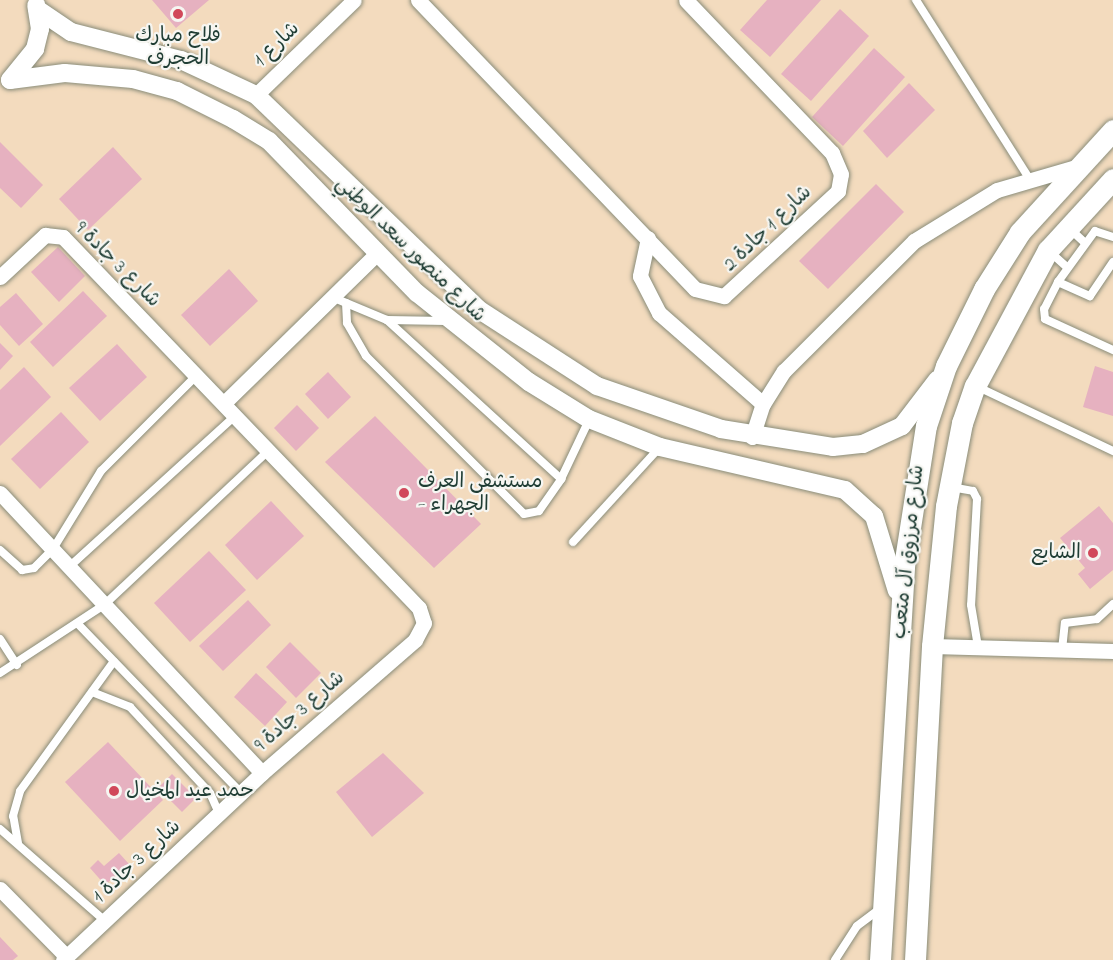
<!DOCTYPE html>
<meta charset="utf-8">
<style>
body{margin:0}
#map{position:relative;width:1113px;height:960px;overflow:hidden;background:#f3dbbe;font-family:"Indie Flower","Playpen Sans Arabic",sans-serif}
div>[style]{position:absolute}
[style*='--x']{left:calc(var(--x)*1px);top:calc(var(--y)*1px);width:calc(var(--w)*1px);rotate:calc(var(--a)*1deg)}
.building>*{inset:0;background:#e6b1c0}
.roads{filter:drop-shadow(0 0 2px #898c79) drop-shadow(0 0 2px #898c79)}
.service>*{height:8px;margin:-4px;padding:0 4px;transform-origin:4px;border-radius:4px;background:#fff}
.minor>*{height:15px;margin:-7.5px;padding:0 7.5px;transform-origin:7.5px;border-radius:7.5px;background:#fff}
.tertiary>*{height:18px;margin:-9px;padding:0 9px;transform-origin:9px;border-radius:9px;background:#fff}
.secondary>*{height:21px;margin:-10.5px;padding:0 10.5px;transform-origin:10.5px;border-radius:10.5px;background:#fff}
.dots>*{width:16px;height:16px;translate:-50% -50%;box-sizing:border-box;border:3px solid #f6f6f2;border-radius:50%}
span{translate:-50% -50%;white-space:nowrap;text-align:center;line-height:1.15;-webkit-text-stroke:4.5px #f6f6f2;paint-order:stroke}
.poi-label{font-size:20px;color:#1f3d34}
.left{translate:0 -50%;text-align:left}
.right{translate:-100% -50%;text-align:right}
.street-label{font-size:20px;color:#1f3d34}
</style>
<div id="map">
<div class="building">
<div style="clip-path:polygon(152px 0,209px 0,176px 28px)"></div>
<div style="clip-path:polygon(767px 0,821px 0,770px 57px,740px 30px)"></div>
<div style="clip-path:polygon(840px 9px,869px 36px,811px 101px,781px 74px)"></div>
<div style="clip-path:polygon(874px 48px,905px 77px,843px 146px,812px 117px)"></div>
<div style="clip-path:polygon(909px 83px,935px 110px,887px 158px,863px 131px)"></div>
<div style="clip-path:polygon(0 142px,43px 185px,21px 208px,0 188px)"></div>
<div style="clip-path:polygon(113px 147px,142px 179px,88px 230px,59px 199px)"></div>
<div style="clip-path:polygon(876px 184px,904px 212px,828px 289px,799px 261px)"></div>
<div style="clip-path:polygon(58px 247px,85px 276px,59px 302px,31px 272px)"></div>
<div style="clip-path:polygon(229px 269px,258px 301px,210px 346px,181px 315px)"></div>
<div style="clip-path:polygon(83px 291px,107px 316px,53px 367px,30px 342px)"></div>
<div style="clip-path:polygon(16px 293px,43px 324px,19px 346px,0 325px,0 307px)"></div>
<div style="clip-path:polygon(0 343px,13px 356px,0 370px)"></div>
<div style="clip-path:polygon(117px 344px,147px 377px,100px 421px,69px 388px)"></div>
<div style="clip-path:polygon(1095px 366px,1113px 372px,1113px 416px,1083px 407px)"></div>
<div style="clip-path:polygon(24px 367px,51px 397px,0 446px,0 390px)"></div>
<div style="clip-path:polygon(328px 372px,351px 397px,328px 419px,305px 394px)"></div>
<div style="clip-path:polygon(297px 405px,319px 428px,296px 451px,274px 428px)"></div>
<div style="clip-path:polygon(61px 412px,89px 442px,40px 489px,11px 459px)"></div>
<div style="clip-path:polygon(375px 416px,481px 524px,434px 568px,325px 462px)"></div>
<div style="clip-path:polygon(271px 501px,304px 536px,257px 580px,225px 545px)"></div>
<div style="clip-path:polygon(1099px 506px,1113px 523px,1113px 570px,1090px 589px,1078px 574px,1085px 568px,1060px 538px)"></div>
<div style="clip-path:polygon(209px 551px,246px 590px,190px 642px,154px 603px)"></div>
<div style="clip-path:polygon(248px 600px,271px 625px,223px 671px,199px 646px)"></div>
<div style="clip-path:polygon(290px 642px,321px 673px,296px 698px,266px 667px)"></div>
<div style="clip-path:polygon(256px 673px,287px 702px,265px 726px,234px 697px)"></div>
<div style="clip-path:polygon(108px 742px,163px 800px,120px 841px,65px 782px)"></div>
<div style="clip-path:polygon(383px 753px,424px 793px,372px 837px,336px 792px)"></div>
<div style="clip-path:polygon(172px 774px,196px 798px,182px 812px,158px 788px)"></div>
<div style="clip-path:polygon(119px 853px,129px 864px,105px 885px,90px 868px,98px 860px,104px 866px)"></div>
<div style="clip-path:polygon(0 937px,18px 956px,13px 960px,0 960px)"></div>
</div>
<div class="roads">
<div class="service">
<div style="--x:916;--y:0;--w:211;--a:57.6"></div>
<div style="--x:1069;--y:228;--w:22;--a:43"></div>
<div style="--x:1113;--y:237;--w:19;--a:-162"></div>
<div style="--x:1095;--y:231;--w:63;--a:126"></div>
<div style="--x:1058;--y:282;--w:35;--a:24"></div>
<div style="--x:1090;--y:296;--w:41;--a:-55.9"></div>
<div style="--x:1049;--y:251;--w:25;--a:42"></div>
<div style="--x:1058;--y:282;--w:30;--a:117"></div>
<div style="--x:1044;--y:309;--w:10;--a:84"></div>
<div style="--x:1045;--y:319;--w:75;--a:24.5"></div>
<div style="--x:332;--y:297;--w:60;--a:22.7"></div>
<div style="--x:387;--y:320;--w:236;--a:42.4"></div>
<div style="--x:346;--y:303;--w:20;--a:87"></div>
<div style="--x:347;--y:323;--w:38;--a:60"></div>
<div style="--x:366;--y:356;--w:223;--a:45"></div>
<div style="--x:524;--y:514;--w:15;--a:-11"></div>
<div style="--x:539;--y:511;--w:39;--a:-55"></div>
<div style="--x:561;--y:479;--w:65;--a:-64.6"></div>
<div style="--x:387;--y:320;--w:59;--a:1"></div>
<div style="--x:976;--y:386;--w:152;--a:25.4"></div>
<div style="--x:951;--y:487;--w:22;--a:10"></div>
<div style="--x:973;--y:491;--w:9;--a:63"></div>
<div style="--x:977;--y:499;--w:106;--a:93.2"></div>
<div style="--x:971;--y:605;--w:43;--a:80.5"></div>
<div style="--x:573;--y:542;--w:127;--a:-47.5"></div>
<div style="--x:0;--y:550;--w:30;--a:42"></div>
<div style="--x:22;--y:570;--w:12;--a:-9"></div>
<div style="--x:34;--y:568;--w:27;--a:-45"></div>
<div style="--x:53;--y:549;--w:92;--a:-58.4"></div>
<div style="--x:101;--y:471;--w:136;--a:-45"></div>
<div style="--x:69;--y:567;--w:226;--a:-42.3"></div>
<div style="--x:78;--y:624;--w:235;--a:46"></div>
<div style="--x:0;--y:639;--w:31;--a:57"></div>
<div style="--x:1062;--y:650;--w:27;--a:-84"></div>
<div style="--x:1065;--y:623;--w:32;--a:-7"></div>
<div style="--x:1097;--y:619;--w:22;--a:-43"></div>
<div style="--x:0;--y:673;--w:124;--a:-33.2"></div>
<div style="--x:104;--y:605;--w:226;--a:-43.2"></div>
<div style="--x:92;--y:692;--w:41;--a:21.5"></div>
<div style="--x:130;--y:707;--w:117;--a:47.1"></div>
<div style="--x:210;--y:793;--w:22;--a:66"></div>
<div style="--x:0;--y:829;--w:140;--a:41.2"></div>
<div style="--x:18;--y:843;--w:27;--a:-100"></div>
<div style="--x:13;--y:816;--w:26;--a:-74"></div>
<div style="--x:20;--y:791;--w:160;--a:-54.1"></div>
<div style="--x:835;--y:960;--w:40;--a:-57.1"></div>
<div style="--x:857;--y:926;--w:30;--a:-37"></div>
</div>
<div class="minor">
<div style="--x:418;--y:0;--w:400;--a:46.2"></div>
<div style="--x:695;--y:289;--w:30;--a:14"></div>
<div style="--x:724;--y:296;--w:155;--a:-42.6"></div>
<div style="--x:838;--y:191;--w:17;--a:-80"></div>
<div style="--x:841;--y:174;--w:23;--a:-113"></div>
<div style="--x:832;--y:153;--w:211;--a:-133.7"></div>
<div style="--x:256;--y:95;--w:136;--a:-44.1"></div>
<div style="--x:648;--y:238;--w:39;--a:102"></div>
<div style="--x:640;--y:276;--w:42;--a:62.8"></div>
<div style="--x:659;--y:313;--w:138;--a:41.2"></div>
<div style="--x:0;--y:277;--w:62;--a:-43"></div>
<div style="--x:45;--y:235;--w:18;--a:6"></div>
<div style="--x:63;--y:237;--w:514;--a:46.18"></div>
<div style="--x:419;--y:608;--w:16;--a:72"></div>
<div style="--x:424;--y:623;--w:19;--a:118"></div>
<div style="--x:415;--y:640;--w:203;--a:139"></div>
<div style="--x:262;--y:773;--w:273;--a:136.8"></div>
<div style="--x:224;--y:403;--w:214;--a:-44.4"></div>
<div style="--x:752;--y:437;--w:35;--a:-72"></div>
<div style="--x:763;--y:404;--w:39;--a:-58"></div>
<div style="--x:784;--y:371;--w:184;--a:-45"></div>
<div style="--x:914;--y:241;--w:97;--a:-31.6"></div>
<div style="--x:997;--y:190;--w:85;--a:-16.3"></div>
<div style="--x:0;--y:493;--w:383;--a:46.9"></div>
<div style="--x:932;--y:646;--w:181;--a:1.6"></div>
<div style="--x:0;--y:889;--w:95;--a:45.4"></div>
</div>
<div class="tertiary">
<div style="--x:37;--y:9;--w:41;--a:34.1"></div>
<div style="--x:71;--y:32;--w:114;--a:14.3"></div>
<div style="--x:181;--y:60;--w:83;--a:25"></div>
<div style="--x:256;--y:95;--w:308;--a:43.9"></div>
<div style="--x:478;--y:309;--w:142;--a:32.9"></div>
<div style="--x:597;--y:386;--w:131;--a:19.1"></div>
<div style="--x:721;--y:429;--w:113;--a:9.1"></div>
<div style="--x:833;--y:447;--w:30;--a:-6"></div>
<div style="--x:863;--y:444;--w:43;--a:-24.8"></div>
<div style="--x:902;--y:426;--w:58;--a:-52.7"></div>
<div style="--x:10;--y:80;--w:55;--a:-7.3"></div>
<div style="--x:65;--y:73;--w:68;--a:5"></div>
<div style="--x:133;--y:79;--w:46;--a:15.3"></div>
<div style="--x:177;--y:91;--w:63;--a:26.6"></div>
<div style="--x:233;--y:119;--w:42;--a:31.4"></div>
<div style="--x:269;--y:141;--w:212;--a:45.8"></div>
<div style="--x:417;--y:293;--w:143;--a:38.5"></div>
<div style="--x:529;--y:382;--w:70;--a:31.7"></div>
<div style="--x:589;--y:419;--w:76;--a:21.5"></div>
<div style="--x:660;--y:447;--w:190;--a:13.1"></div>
<div style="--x:845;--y:490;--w:39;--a:42"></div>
<div style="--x:874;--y:516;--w:78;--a:73"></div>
<div style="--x:10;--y:80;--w:40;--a:-51"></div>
<div style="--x:35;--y:49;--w:21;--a:-76"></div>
<div style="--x:40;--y:29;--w:24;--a:-99"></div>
</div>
<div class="secondary">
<div style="--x:880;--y:960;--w:395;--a:-86.5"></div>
<div style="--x:904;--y:566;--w:142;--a:-81.1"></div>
<div style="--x:926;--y:426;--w:63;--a:-71.6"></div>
<div style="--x:946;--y:366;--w:86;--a:-63.7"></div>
<div style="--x:984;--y:289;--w:67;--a:-57.7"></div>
<div style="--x:1020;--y:232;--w:138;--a:-47.6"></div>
<div style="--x:915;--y:960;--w:314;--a:-86.9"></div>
<div style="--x:932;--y:646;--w:141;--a:-84.3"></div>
<div style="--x:946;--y:506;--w:85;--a:-79.1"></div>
<div style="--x:962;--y:423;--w:39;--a:-71"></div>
<div style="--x:975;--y:386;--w:154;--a:-61.8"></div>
<div style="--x:1048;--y:250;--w:96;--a:-47.5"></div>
</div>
</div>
<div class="dots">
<div style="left:178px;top:14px;background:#d1495b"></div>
<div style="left:404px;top:493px;background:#d1495b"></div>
<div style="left:1093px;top:553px;background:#d1495b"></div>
<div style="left:114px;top:791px;background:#d1495b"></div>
</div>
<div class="poi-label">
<span style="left:178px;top:48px">فلاح مبارك<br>الحجرف</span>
<span class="left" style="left:418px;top:494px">مستشفى العرف<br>- الجهراء</span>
<span class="right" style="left:1081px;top:553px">الشايع</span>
<span class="left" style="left:126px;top:791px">حمد عيد المخيال</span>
</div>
<div class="street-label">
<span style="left:277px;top:45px;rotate:-44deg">شارع 1</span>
<span style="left:768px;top:229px;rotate:-44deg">شارع 1 جادة 2</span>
<span style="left:410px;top:250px;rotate:44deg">شارع منصور سعد الوطني</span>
<span style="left:117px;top:265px;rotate:45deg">شارع 3 جادة 9</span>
<span style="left:909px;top:552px;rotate:-84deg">شارع مرزوق آل متعب</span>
<span style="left:300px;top:712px;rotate:-41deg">شارع 3 جادة 9</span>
<span style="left:137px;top:862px;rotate:-43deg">شارع 3 جادة 1</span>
</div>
</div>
